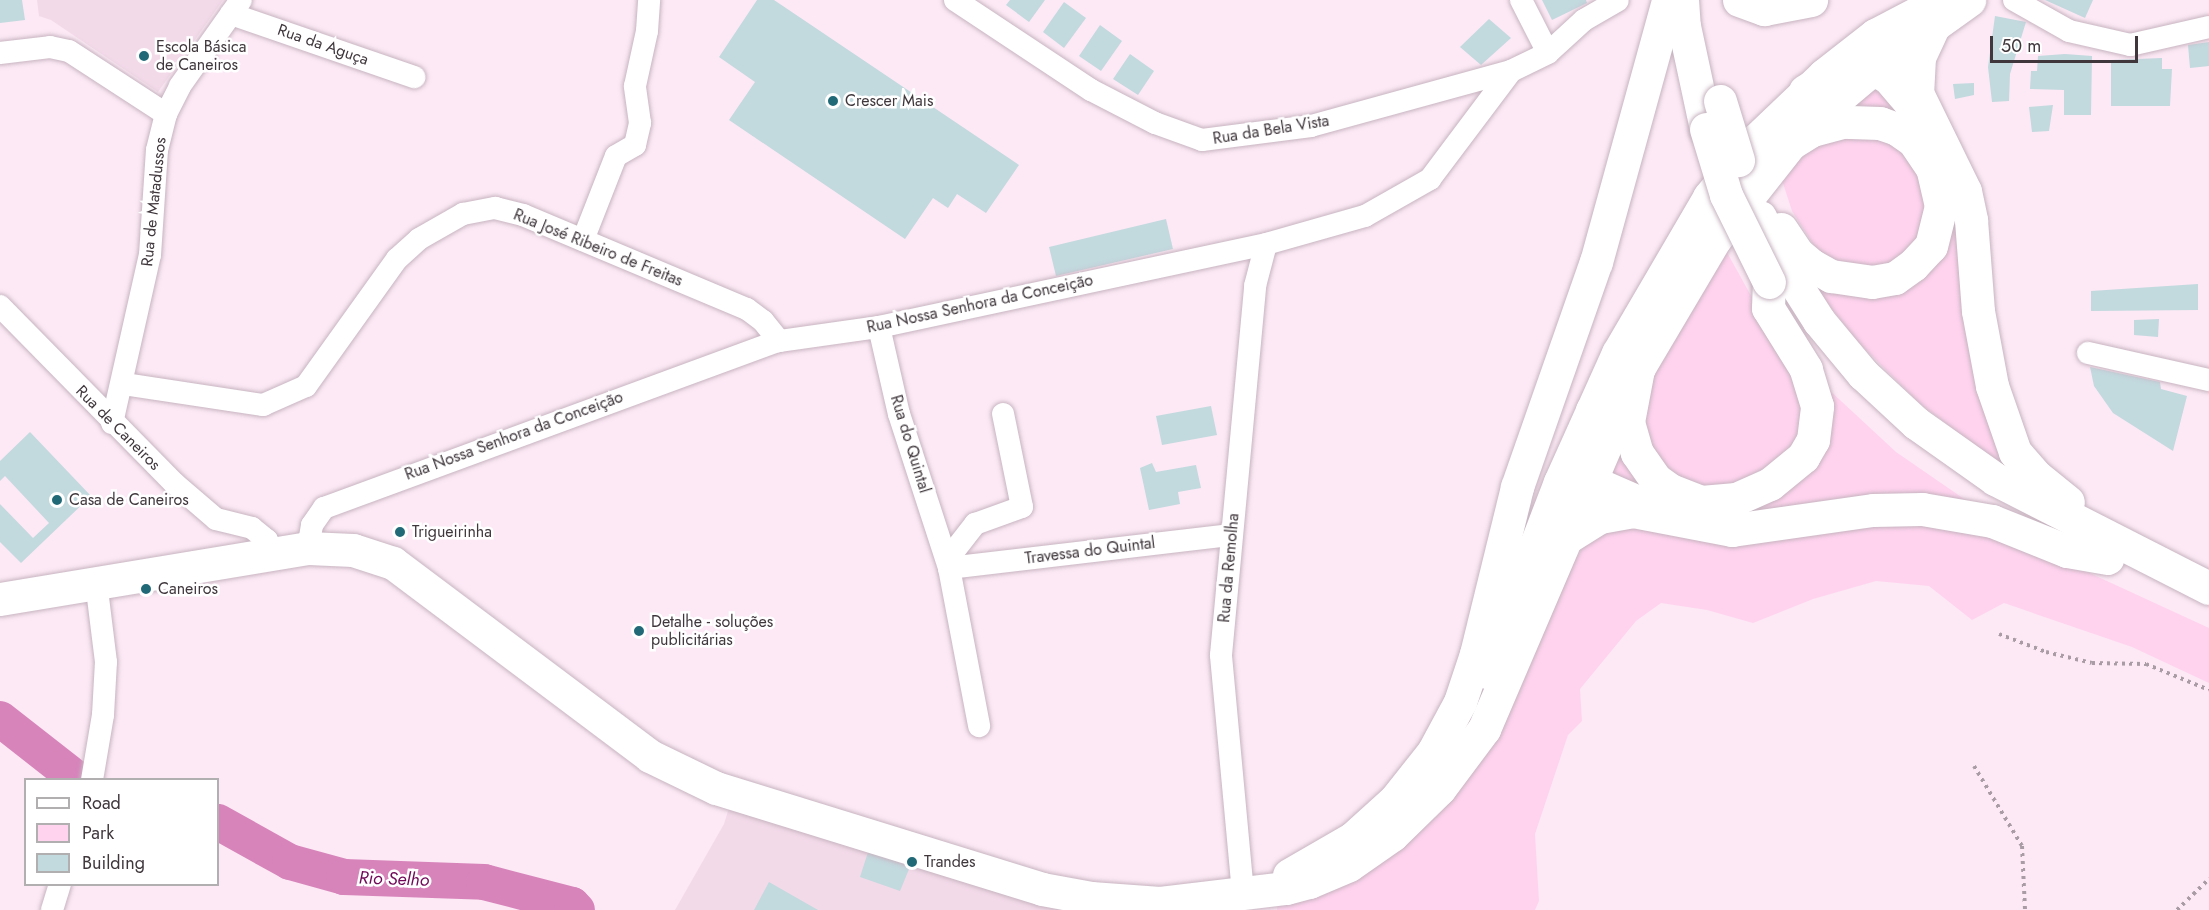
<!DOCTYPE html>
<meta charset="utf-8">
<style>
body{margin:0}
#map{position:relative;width:2209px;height:910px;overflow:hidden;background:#fce9f5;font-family:Jost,sans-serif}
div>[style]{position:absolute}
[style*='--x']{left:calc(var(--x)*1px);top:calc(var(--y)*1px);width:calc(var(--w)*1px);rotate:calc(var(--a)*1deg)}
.built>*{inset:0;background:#f3dae9}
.green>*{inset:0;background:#ffd3ee}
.river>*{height:36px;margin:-18px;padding:0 18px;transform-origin:18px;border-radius:18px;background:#d784bb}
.building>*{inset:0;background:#c2d9de}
.path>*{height:4px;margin-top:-2px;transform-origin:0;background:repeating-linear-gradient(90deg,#aa9ca5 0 3px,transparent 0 7.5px)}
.roads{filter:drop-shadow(0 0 2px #c7b4c0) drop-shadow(0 0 2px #c7b4c0)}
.minor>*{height:22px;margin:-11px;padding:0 11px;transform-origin:11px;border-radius:11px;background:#fff}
.primary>*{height:33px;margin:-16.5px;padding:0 16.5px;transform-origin:16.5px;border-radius:16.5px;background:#fff}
.trunk>*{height:33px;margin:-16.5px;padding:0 16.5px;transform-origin:16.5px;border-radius:16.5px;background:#fff}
.bridges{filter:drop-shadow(0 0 2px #c7b4c0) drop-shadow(0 0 2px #c7b4c0)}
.trunk-bridge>*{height:33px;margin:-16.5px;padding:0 16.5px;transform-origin:16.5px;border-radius:16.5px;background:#fff}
.dots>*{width:16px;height:16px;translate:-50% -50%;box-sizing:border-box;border:3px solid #fff;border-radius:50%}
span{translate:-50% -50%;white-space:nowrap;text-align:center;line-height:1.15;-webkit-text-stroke:5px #fff;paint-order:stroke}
.street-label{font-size:16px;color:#3f373c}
.poi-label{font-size:16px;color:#3f373c}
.left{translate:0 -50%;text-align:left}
.water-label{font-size:18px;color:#700858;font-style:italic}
.legend{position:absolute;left:24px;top:778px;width:195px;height:108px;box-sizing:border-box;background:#fff;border:2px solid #b2afb1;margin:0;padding:8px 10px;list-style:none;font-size:18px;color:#3f373c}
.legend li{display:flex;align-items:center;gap:12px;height:30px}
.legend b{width:30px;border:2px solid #b2afb1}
.scale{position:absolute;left:1990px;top:36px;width:148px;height:27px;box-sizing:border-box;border:3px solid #3f373c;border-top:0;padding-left:8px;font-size:18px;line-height:21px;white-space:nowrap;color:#3f373c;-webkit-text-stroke:4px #fff;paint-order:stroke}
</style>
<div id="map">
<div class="built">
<div style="clip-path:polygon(37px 0,223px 0,158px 92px,51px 20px,39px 16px)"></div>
<div style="clip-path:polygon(733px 795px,1078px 910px,675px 910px,724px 824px)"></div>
</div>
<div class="green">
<div style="clip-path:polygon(1880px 82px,1901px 113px,1854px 104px)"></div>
<div style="clip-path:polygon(1857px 133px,1901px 147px,1926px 183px,1925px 230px,1903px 259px,1874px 271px,1829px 258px,1815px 247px,1792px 211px,1779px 171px,1807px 145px)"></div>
<div style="clip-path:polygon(1947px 165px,2015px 476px,1919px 403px,1855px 339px,1811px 281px,1903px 287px)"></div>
<div style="clip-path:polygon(1724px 247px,1800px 384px,1804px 427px,1782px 460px,1723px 488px,1692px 485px,1655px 459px,1638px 398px)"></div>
<div style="clip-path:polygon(1826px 387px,1896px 452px,1970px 503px,1763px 519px,1731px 511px,1774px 498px)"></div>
<div style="clip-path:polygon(1621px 440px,1633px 476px,1640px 489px,1610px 476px)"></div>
<div style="clip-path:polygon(1908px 521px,1967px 525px,2031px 546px,2209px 628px,2209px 683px,2132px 647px,2004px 603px,1972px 620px,1929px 586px,1876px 581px,1813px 599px,1753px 623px,1707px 610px,1661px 603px,1636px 621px,1580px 689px,1582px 721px,1568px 735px,1535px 834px,1539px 901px,1535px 910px,1277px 910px,1278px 900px,1414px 831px,1558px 583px,1588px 541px,1637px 522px)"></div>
</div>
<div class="river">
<div style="--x:0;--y:719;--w:99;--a:38"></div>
<div style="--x:218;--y:822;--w:82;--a:29.1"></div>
<div style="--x:290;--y:862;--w:56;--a:15.5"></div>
<div style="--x:344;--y:877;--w:140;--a:2"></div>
<div style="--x:484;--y:882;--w:91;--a:14.6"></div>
<div style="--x:572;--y:905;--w:7;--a:45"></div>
</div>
<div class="building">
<div style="clip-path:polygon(0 0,22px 0,25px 20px,0 23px)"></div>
<div style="clip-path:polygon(757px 0,774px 0,1019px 165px,986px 213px,957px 194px,948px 208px,933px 198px,905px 239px,729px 120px,755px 82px,719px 57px)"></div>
<div style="clip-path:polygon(1010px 0,1045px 0,1029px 22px,1006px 5px)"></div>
<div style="clip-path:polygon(1542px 0,1586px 0,1587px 3px,1552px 20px)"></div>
<div style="clip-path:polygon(2045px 0,2093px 0,2085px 18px)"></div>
<div style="clip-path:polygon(1064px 2px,1086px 18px,1064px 48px,1043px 32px)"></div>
<div style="clip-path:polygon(1995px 16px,2026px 22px,2010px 74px,2009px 101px,1992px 102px,1988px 67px)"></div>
<div style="clip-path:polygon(1489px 19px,1511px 38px,1481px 65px,1460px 47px)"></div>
<div style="clip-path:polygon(1100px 25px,1122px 41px,1101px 71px,1079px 56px)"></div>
<div style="clip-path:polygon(2209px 42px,2209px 66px,2190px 68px,2188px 45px)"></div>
<div style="clip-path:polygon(1130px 54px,1154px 71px,1138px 95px,1113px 79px)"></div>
<div style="clip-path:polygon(2065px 54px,2092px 56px,2091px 115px,2064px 115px,2064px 90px,2030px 89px,2031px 71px,2037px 71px,2038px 56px)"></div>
<div style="clip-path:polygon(2162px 58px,2162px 69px,2172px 69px,2170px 106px,2111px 106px,2111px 60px)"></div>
<div style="clip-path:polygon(1974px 83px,1974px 95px,1955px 99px,1953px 84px)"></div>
<div style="clip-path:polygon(2053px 105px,2049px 131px,2032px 132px,2029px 107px)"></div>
<div style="clip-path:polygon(1166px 219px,1173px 249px,1056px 276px,1049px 247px)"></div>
<div style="clip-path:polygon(2198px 284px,2198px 310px,2091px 311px,2091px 291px)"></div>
<div style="clip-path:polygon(2159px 319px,2158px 337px,2134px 335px,2134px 320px)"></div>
<div style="clip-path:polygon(2090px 367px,2160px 382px,2161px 389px,2187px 396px,2173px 451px,2113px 413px,2094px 386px)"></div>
<div style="clip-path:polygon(1211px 406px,1217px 435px,1162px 445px,1156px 416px)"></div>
<div style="clip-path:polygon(30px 432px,91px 496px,21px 563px,0 542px,0 504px,33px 538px,49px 523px,5px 476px,0 481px,0 461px)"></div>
<div style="clip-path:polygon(1152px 463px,1156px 472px,1196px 465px,1201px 488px,1178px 492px,1180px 504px,1149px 510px,1140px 468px)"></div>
<div style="clip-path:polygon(869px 849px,912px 862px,900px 891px,860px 877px)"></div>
<div style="clip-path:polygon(769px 882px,818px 910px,754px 910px)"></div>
</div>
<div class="path">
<div style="--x:1999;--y:634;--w:50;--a:21"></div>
<div style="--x:2046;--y:652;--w:47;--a:13.4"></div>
<div style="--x:2092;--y:663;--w:54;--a:1.1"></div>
<div style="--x:2146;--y:664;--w:68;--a:22.4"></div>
<div style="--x:1974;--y:766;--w:93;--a:59"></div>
<div style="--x:2022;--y:846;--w:64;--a:87.3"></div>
<div style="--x:2177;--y:910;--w:45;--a:-44.1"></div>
</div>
<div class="roads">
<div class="minor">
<div style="--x:955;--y:0;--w:163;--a:33.5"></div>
<div style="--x:1091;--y:90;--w:72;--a:27.3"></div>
<div style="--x:1155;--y:123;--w:50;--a:19.9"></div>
<div style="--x:1202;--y:140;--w:110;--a:-7.3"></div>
<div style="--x:1311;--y:126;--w:207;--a:-15.4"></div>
<div style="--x:1521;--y:0;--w:59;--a:63"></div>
<div style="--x:2014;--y:0;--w:63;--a:29.4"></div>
<div style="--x:2069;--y:31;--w:63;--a:12.9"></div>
<div style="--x:2130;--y:45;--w:81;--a:-12.8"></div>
<div style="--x:231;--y:14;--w:194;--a:19"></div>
<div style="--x:0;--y:53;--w:50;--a:-6.8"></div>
<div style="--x:50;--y:47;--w:19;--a:12"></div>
<div style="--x:69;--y:51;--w:116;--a:33"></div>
<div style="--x:583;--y:240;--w:90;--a:-68.6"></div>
<div style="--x:616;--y:156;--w:22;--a:-30"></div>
<div style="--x:635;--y:145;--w:23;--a:-77"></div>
<div style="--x:640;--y:123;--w:37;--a:-98"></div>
<div style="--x:635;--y:86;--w:56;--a:-77.7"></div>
<div style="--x:647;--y:31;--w:31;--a:-86"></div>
<div style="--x:0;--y:306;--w:248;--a:45.5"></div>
<div style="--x:174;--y:483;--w:55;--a:40.6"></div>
<div style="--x:216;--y:519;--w:37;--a:14"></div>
<div style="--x:252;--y:528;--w:19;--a:39"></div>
<div style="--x:267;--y:540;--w:15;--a:79"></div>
<div style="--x:879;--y:327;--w:89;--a:77.1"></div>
<div style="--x:899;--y:414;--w:162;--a:72"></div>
<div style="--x:949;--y:568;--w:161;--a:79.2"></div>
<div style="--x:2088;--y:353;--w:124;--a:12.6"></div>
<div style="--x:124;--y:384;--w:141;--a:8.6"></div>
<div style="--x:263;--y:405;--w:47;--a:-23.8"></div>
<div style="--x:306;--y:386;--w:156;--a:-54.4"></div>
<div style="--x:397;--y:259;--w:30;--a:-42"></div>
<div style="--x:419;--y:239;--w:51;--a:-29.6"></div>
<div style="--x:463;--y:214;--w:33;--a:-11"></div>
<div style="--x:495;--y:208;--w:29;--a:14"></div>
<div style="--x:523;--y:215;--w:243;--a:22.8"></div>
<div style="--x:747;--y:309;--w:20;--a:37"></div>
<div style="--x:763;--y:321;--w:26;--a:51"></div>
<div style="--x:112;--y:423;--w:172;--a:-77.3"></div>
<div style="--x:150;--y:255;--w:105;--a:-86.2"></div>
<div style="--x:157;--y:150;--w:37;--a:-76"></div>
<div style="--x:166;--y:114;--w:31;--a:-63"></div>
<div style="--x:180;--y:86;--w:105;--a:-54.7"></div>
<div style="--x:308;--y:548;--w:23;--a:-80"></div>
<div style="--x:312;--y:525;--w:21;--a:-55"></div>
<div style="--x:324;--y:508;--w:485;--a:-20.2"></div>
<div style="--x:779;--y:341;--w:101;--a:-8"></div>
<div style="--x:879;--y:327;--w:396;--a:-12.1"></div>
<div style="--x:1266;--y:244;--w:103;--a:-15.8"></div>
<div style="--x:1365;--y:216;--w:75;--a:-29.6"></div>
<div style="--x:1430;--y:179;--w:135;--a:-53.1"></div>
<div style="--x:1511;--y:71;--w:41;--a:-25.9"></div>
<div style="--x:1548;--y:53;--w:49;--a:-42.5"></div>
<div style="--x:1584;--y:20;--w:39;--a:-30"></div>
<div style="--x:947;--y:560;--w:46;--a:-52.1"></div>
<div style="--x:975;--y:524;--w:50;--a:-19.9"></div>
<div style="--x:1022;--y:507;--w:95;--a:-101.5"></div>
<div style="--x:949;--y:568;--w:284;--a:-6.7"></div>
<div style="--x:92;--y:780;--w:66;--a:-80.4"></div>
<div style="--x:103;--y:715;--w:53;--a:-86.8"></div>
<div style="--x:106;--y:662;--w:81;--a:-97.1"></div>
<div style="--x:1243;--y:893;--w:239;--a:-95.3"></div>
<div style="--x:1221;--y:655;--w:371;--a:-84.7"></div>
<div style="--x:1255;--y:286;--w:43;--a:-75.3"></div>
<div style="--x:52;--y:910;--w:27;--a:-73"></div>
</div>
<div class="primary">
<div style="--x:0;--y:599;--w:312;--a:-9.4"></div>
<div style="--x:308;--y:548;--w:45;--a:2.5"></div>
<div style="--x:353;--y:550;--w:42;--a:18"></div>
<div style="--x:393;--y:563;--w:321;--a:36.9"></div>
<div style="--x:650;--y:756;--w:73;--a:25.9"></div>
<div style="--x:716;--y:788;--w:341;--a:17.2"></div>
<div style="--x:1042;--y:889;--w:50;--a:10.4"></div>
<div style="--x:1091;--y:898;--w:69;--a:4.1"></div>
<div style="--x:1160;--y:903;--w:127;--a:-6.8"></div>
<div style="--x:1286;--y:888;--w:24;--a:-15"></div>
<div style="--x:1309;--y:882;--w:43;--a:-23"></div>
<div style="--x:1349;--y:865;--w:52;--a:-34.9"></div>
<div style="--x:1392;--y:835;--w:67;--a:-44.4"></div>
<div style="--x:1440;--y:788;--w:74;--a:-53.3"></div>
<div style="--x:1484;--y:729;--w:392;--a:-66.8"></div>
<div style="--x:1638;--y:369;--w:151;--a:-59.4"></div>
<div style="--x:1715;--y:239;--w:121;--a:-51.7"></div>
<div style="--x:1790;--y:144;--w:40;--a:-46"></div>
<div style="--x:1818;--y:115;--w:68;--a:-40.2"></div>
<div style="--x:1870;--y:71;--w:122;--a:-35.6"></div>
<div style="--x:1487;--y:672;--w:204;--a:-69"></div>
<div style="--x:1560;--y:482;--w:141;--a:-65.8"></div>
<div style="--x:1618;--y:353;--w:181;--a:-59.7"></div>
<div style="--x:1709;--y:197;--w:74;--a:-50.5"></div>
<div style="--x:1756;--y:140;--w:94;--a:-43.7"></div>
<div style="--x:1824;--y:75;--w:65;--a:-38.1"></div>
<div style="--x:1875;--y:35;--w:76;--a:-27.6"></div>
</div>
<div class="trunk">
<div style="--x:1682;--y:0;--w:26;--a:86"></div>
<div style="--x:1684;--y:26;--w:105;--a:77.9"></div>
<div style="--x:1739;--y:0;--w:27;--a:20"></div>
<div style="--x:1764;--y:9;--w:48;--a:-10.8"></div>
<div style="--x:1933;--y:27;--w:33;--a:115"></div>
<div style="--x:1919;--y:57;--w:36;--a:93"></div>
<div style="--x:1917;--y:93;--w:109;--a:63.9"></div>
<div style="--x:1965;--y:191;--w:30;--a:78"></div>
<div style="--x:1971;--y:220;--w:91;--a:85.6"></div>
<div style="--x:1978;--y:311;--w:76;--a:79.4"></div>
<div style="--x:1992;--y:386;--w:70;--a:70.8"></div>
<div style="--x:2015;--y:452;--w:32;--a:49"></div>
<div style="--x:2036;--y:476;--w:41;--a:39.1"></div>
<div style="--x:1805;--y:91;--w:43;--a:-30.7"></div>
<div style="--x:1842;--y:69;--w:24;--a:-9"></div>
<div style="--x:1866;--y:65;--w:25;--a:29"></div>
<div style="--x:1888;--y:77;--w:54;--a:49.5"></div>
<div style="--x:1760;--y:217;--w:55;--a:63.9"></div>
<div style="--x:1784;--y:266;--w:65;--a:57.5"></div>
<div style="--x:1819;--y:321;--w:69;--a:50.3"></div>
<div style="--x:1863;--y:374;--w:72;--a:42.8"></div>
<div style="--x:1916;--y:423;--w:97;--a:35.3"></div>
<div style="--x:1995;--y:479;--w:240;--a:27"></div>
<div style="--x:1781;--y:229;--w:30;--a:56"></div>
<div style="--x:1798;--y:254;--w:17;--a:40"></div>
<div style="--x:1811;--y:265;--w:23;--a:29"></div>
<div style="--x:1831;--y:276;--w:41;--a:8.3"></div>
<div style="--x:1872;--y:282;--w:23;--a:-10"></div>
<div style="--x:1895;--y:278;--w:22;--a:-36"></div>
<div style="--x:1913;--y:265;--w:26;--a:-47"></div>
<div style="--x:1931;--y:246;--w:41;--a:-76"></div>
<div style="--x:1941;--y:206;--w:39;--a:-103"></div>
<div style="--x:1932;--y:168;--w:32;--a:-124"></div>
<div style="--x:1914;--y:141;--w:21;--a:-145"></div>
<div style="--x:1897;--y:129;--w:18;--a:-161"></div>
<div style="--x:1880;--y:123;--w:38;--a:-178"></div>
<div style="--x:1842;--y:122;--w:31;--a:165"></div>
<div style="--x:1812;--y:130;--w:26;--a:148"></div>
<div style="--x:1638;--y:369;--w:54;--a:100.7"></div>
<div style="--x:1628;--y:422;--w:32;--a:74"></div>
<div style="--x:1637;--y:453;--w:32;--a:55"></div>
<div style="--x:1655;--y:479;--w:19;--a:36"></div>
<div style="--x:1670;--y:490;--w:33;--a:21"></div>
<div style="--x:1701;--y:502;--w:35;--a:-5"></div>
<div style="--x:1736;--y:499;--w:37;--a:-24"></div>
<div style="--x:1770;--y:484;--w:43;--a:-39.3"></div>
<div style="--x:1803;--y:457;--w:20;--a:-60"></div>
<div style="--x:1813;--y:440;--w:34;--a:-83"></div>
<div style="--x:1817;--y:406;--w:39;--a:-107"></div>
<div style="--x:1806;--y:369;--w:72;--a:-121.9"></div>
<div style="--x:1768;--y:308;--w:26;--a:-88"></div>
<div style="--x:1592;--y:410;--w:58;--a:100"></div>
<div style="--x:1582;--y:467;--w:21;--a:51"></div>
<div style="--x:1595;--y:483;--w:60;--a:23.6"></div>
<div style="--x:1566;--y:538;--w:40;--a:-32"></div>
<div style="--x:1600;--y:517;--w:34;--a:-10"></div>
<div style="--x:1633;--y:511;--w:101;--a:10.9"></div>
<div style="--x:1732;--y:530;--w:142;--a:-8.1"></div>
<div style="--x:1873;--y:510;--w:49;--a:-1.2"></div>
<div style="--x:1922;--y:509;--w:71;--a:9.7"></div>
<div style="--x:1992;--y:521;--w:81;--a:21.8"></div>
<div style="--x:2067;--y:551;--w:41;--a:9.9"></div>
<div style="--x:1289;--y:875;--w:74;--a:-30"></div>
<div style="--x:1353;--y:838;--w:57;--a:-42.1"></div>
<div style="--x:1395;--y:800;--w:61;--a:-51.6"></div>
<div style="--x:1433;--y:752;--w:57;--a:-61.6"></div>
<div style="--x:1460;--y:702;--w:51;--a:-71.6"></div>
<div style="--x:1476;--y:654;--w:172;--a:-76.2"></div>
<div style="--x:1517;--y:487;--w:238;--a:-70.7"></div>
<div style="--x:1596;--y:262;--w:272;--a:-74.6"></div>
</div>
</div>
<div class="bridges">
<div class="trunk-bridge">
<div style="--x:1720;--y:101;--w:62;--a:73"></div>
<div style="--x:1706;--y:129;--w:69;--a:73.1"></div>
<div style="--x:1726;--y:195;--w:97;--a:63.7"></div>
</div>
</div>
<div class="dots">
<div style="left:144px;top:56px;background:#216977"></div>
<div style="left:833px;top:101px;background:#216977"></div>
<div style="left:57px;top:500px;background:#216977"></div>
<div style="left:400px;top:532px;background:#216977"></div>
<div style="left:146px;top:589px;background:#216977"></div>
<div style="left:639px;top:631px;background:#216977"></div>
<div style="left:912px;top:862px;background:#216977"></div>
</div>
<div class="street-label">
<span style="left:323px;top:45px;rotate:19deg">Rua da Aguça</span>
<span style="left:1271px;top:130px;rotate:-9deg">Rua da Bela Vista</span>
<span style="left:154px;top:202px;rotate:-84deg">Rua de Matadussos</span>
<span style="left:598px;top:248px;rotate:22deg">Rua José Ribeiro de Freitas</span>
<span style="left:980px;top:304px;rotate:-12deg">Rua Nossa Senhora da Conceição</span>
<span style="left:118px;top:428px;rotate:45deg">Rua de Caneiros</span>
<span style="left:514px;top:436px;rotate:-20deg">Rua Nossa Senhora da Conceição</span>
<span style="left:910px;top:444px;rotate:73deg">Rua do Quintal</span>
<span style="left:1090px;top:551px;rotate:-7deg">Travessa do Quintal</span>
<span style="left:1229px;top:568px;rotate:-85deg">Rua da Remolha</span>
</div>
<div class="poi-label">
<span class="left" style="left:156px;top:56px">Escola Básica<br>de Caneiros</span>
<span class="left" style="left:845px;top:101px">Crescer Mais</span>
<span class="left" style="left:69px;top:500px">Casa de Caneiros</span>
<span class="left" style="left:412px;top:532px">Trigueirinha</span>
<span class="left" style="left:158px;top:589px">Caneiros</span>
<span class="left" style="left:651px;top:631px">Detalhe - soluções<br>publicitárias</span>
<span class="left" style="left:924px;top:862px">Trandes</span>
</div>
<div class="water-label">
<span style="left:394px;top:879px;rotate:2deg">Rio Selho</span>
</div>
<ul class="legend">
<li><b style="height:8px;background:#fff"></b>Road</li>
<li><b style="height:16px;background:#ffd3ee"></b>Park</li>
<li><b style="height:16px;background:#c2d9de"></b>Building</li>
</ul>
<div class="scale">50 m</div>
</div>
